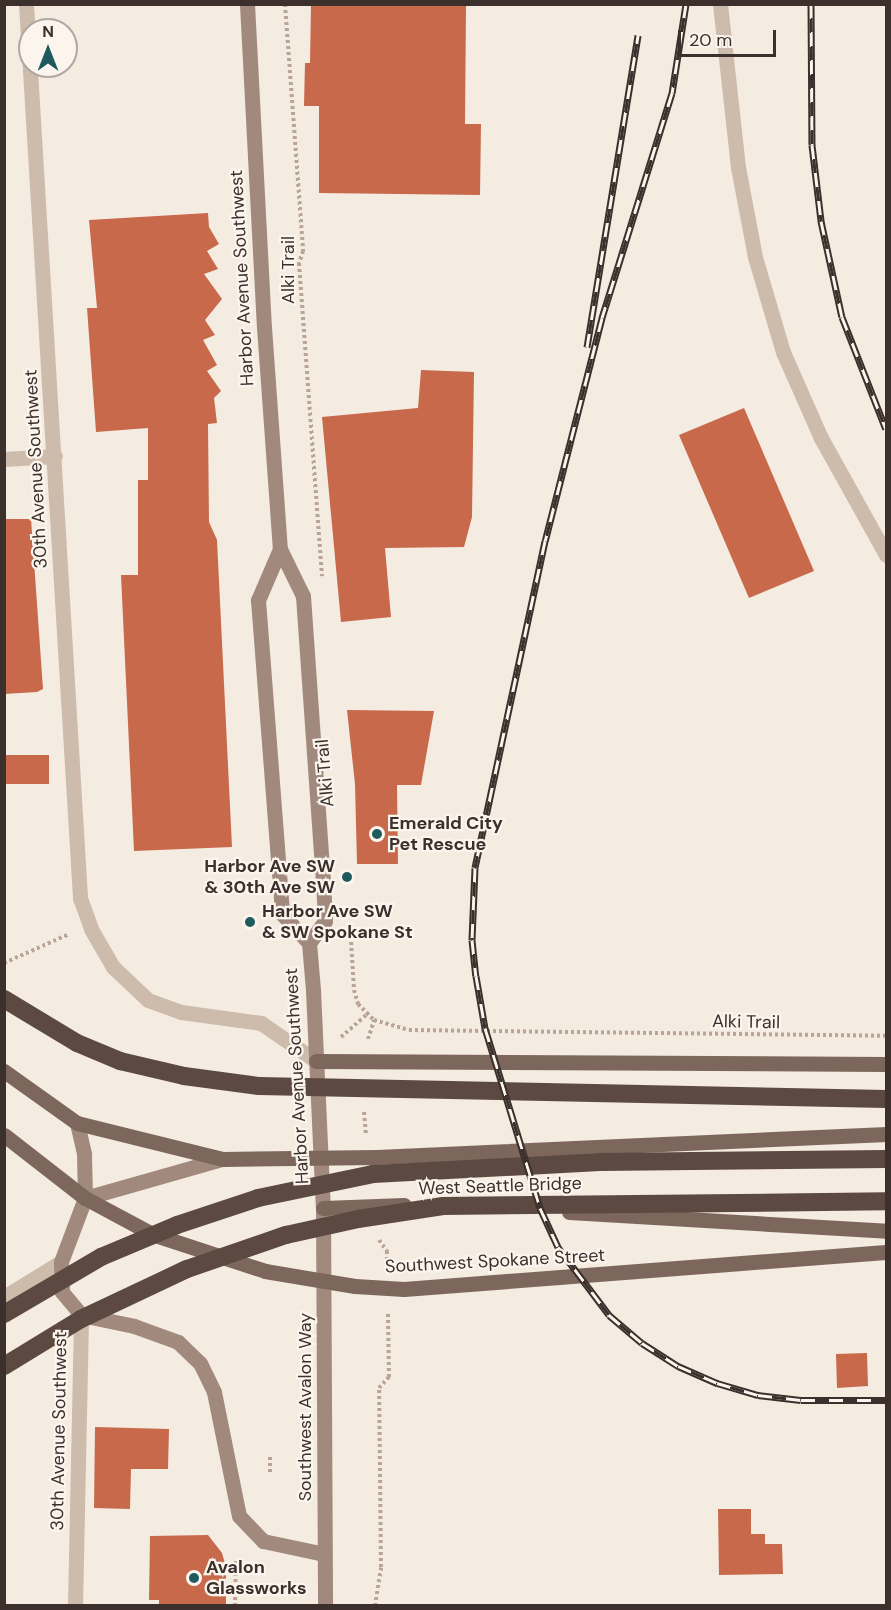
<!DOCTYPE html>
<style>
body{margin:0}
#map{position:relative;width:891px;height:1610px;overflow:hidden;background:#f4ebe1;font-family:"DM Sans",sans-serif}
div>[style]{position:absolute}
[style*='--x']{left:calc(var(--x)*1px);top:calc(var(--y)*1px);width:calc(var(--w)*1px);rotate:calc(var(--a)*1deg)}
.building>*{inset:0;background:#c8694b}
.path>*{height:4px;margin-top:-2px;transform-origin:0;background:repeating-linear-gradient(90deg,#b9a596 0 3px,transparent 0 6px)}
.lane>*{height:15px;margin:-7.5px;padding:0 7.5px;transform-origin:7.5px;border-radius:7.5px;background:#cdbbac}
.street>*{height:15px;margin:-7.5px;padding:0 7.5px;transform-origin:7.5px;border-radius:7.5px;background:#cdbbac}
.secondary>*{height:15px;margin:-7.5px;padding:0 7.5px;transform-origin:7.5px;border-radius:7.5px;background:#a18a7d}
.primary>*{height:15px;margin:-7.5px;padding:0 7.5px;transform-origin:7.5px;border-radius:7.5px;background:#7d675c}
.highway>*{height:18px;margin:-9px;padding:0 9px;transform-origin:9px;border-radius:9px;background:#5c4a42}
.rail>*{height:7px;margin-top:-3.5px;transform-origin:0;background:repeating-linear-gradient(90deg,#fbf5ee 0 14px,#3b302b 0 28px);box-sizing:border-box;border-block:2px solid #3b302b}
.dots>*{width:16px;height:16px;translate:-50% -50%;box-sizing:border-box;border:3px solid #fbf5ee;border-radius:50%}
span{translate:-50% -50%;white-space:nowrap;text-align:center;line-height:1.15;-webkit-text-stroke:4.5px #fbf5ee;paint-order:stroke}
.street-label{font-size:18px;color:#3b302b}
.poi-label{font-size:18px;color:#3b302b;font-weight:700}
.left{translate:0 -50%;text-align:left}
.right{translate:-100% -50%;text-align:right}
.frame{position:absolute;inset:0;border:6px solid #3b302b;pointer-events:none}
.north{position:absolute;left:18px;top:18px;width:60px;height:60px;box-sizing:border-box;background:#fbf5ee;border:2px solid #aea6a0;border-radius:50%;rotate:0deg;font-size:16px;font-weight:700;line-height:24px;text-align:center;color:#3b302b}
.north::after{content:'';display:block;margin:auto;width:21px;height:27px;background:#1f5a5e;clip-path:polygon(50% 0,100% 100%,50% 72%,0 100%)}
.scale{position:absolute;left:678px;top:30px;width:98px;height:27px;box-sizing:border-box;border:3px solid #3b302b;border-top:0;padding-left:8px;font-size:18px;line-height:21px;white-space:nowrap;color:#3b302b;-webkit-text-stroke:4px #fbf5ee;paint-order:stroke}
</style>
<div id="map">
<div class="building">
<div style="clip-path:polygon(311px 4px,466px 4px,465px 124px,481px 124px,480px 195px,319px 193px,319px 106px,304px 106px,305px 63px,310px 63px)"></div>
<div style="clip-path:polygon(208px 213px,209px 227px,219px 244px,207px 251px,218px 269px,204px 274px,222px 299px,205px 320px,215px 335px,203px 340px,217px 365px,207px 371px,221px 391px,214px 398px,217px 423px,208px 424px,209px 522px,217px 540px,232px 847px,134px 851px,121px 575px,138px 575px,138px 480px,148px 480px,148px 428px,96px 432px,87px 308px,97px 308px,89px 220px)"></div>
<div style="clip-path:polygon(421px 370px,474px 372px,472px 517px,464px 547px,385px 548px,391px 617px,341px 622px,322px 417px,418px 408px)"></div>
<div style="clip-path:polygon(744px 408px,814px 571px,749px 598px,679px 435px)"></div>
<div style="clip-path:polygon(4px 519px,31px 519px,43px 689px,37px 692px,4px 694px)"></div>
<div style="clip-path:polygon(347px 710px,434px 711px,421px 785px,397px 785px,398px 864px,357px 864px,355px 784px)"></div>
<div style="clip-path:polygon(4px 755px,49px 755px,49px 784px,4px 784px)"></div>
<div style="clip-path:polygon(867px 1353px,868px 1386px,837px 1388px,836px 1354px)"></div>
<div style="clip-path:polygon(95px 1427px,169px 1429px,168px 1469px,131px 1469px,130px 1509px,94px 1508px)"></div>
<div style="clip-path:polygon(718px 1509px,751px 1509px,751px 1534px,765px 1534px,765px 1544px,782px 1544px,783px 1574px,719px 1575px)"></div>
<div style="clip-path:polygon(208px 1535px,222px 1553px,226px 1567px,226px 1605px,159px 1605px,159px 1600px,149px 1600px,150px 1536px)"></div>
</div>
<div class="path">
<div style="--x:285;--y:4;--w:248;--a:85.8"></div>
<div style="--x:303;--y:251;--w:13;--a:108"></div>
<div style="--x:299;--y:263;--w:314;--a:85.8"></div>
<div style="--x:350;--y:924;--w:66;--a:86.5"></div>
<div style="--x:354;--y:990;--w:15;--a:74"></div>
<div style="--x:358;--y:1004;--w:23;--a:45"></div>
<div style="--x:374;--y:1020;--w:36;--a:16"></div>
<div style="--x:409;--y:1030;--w:477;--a:0.7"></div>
<div style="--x:4;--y:963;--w:71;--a:-24"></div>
<div style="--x:341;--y:1037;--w:33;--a:-41"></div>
<div style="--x:368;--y:1039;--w:20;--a:-72"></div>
<div style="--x:364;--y:1112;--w:22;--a:85"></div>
<div style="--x:379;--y:1240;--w:14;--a:54"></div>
<div style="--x:387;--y:1251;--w:14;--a:90"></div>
<div style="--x:270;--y:1457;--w:17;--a:90"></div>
<div style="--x:235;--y:1606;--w:47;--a:-88.8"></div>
<div style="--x:375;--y:1606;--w:39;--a:-81"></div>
<div style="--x:381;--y:1567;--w:179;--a:-90.6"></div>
<div style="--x:379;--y:1388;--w:15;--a:-48"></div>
<div style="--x:389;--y:1377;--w:66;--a:-90.9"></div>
</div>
<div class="lane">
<div style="--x:720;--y:4;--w:164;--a:83.7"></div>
<div style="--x:738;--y:167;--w:92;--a:79.3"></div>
<div style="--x:755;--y:257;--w:99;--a:73.6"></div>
<div style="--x:783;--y:352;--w:94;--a:66.2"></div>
<div style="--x:821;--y:438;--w:134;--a:60.9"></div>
</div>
<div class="street">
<div style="--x:26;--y:4;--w:896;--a:86.54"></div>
<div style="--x:80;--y:898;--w:33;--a:70"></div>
<div style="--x:91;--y:929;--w:44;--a:59.9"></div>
<div style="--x:113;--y:967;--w:48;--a:43.3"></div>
<div style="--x:148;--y:1000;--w:35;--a:20"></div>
<div style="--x:181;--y:1012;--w:81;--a:7.8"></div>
<div style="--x:261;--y:1023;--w:67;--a:34.6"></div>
<div style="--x:4;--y:459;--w:51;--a:-3.4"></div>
<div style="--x:4;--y:1297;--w:67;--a:-31.6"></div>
<div style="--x:75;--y:1606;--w:291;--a:-88.8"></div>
</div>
<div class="secondary">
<div style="--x:247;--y:4;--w:323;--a:87"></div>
<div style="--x:264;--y:327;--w:223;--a:85.9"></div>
<div style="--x:280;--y:549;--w:52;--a:63.9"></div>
<div style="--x:303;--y:596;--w:284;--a:86"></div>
<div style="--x:323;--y:879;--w:42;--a:87.3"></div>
<div style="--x:325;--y:921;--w:27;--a:126"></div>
<div style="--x:280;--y:549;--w:56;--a:113.3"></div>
<div style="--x:258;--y:600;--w:315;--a:85.6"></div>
<div style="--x:282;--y:914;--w:40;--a:47"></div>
<div style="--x:309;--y:943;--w:47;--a:85.1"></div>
<div style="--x:313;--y:990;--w:218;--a:87.4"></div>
<div style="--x:323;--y:1208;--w:398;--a:89.7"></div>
<div style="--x:77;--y:1123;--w:32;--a:77"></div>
<div style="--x:84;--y:1154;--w:44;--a:88.7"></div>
<div style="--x:85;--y:1198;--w:68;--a:110.6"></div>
<div style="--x:61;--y:1262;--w:30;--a:88"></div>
<div style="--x:62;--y:1292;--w:30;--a:50"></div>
<div style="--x:81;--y:1315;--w:54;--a:11.7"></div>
<div style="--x:134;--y:1326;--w:47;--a:20"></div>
<div style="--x:178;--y:1342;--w:30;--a:44"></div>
<div style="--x:200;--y:1363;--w:32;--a:64"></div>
<div style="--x:214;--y:1392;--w:126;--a:78.6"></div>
<div style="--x:239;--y:1516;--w:35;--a:46"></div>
<div style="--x:263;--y:1541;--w:62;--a:12"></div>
<div style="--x:85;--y:1198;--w:142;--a:-15.9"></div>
</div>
<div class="primary">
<div style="--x:316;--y:1061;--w:570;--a:0.3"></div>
<div style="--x:4;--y:1071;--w:90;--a:35.5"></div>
<div style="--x:77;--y:1123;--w:149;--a:13.9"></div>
<div style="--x:222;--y:1159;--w:155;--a:-0.7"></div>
<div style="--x:377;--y:1157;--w:510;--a:-2.59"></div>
<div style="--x:4;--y:1135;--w:103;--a:37.9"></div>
<div style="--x:85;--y:1198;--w:76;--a:28.2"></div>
<div style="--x:152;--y:1234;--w:119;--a:18.1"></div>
<div style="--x:265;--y:1271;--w:91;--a:9.5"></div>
<div style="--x:355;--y:1286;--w:49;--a:3.5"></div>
<div style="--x:404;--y:1289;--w:483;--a:-4.4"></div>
<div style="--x:323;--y:1208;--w:81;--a:-2.1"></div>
<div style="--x:569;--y:1212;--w:318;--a:3.4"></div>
</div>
<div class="highway">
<div style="--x:4;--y:999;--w:85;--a:31.1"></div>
<div style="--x:77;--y:1043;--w:47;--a:22.7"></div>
<div style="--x:120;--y:1061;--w:66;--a:13.2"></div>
<div style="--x:184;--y:1076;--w:76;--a:7.6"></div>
<div style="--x:259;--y:1086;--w:627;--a:1.19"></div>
<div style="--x:4;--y:1314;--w:113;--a:-30.4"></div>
<div style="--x:101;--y:1257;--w:82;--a:-22.8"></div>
<div style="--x:177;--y:1225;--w:85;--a:-18.4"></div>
<div style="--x:258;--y:1198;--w:117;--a:-11.8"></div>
<div style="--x:373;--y:1174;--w:227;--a:-3"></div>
<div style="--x:600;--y:1162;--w:286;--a:-0.6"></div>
<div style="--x:4;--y:1366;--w:90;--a:-31.4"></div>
<div style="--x:81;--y:1319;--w:117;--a:-25.3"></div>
<div style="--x:187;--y:1269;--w:105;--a:-19"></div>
<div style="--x:286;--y:1235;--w:74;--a:-12.5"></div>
<div style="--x:358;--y:1219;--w:86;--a:-8.7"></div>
<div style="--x:443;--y:1206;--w:443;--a:-0.6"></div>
</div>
<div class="rail">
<div style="--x:686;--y:4;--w:90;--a:98.9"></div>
<div style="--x:672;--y:93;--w:236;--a:107.3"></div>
<div style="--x:602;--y:318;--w:230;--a:104.3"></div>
<div style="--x:545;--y:541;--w:334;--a:102.1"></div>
<div style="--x:475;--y:868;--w:72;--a:92.4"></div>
<div style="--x:472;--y:940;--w:36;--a:84"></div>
<div style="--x:476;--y:976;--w:53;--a:80.2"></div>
<div style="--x:485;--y:1028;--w:188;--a:73"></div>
<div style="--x:540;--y:1208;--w:43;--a:65.2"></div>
<div style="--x:558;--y:1247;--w:85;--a:53.1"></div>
<div style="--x:609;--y:1315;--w:43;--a:40.3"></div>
<div style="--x:642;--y:1343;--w:43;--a:32.6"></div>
<div style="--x:678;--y:1366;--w:43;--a:23.6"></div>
<div style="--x:717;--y:1383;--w:43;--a:16.3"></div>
<div style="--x:758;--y:1395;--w:43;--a:6.6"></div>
<div style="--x:801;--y:1400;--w:85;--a:0"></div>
<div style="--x:811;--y:4;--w:141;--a:89.6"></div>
<div style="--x:812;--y:145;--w:77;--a:83.2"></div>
<div style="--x:821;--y:221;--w:98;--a:77.7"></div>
<div style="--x:842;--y:317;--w:120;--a:68.6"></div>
<div style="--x:587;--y:347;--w:316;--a:-80.7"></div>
</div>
<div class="dots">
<div style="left:377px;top:834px;background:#1f5a5e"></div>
<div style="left:347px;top:877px;background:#1f5a5e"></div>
<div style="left:250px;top:922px;background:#1f5a5e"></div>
<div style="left:194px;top:1578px;background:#1f5a5e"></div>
</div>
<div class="street-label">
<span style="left:288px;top:270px;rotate:-90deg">Alki Trail</span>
<span style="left:242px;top:278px;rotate:-93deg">Harbor Avenue Southwest</span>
<span style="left:36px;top:469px;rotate:-93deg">30th Avenue Southwest</span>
<span style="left:325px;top:773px;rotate:-95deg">Alki Trail</span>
<span style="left:746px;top:1022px;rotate:1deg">Alki Trail</span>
<span style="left:297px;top:1076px;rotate:-93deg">Harbor Avenue Southwest</span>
<span style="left:500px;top:1186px;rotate:-2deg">West Seattle Bridge</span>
<span style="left:495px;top:1261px;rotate:-3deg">Southwest Spokane Street</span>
<span style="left:305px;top:1407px;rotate:-90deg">Southwest Avalon Way</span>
<span style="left:59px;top:1431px;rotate:-89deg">30th Avenue Southwest</span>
</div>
<div class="poi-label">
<span class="left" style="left:389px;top:834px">Emerald City<br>Pet Rescue</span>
<span class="right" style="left:335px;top:877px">Harbor Ave SW<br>&amp; 30th Ave SW</span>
<span class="left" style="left:262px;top:922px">Harbor Ave SW<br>&amp; SW Spokane St</span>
<span class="left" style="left:206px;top:1578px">Avalon<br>Glassworks</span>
</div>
<div class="frame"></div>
<div class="north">N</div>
<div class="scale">20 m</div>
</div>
